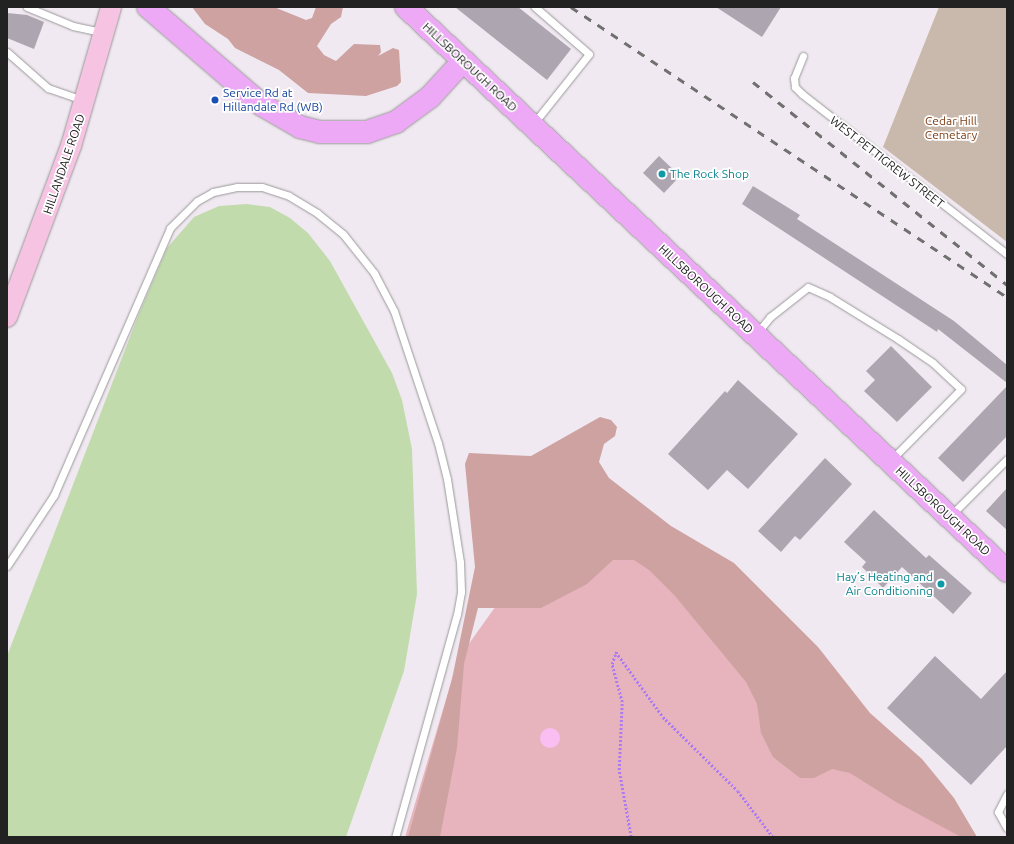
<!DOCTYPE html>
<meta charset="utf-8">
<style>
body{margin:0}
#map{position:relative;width:1014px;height:844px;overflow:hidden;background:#f1e9f1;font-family:Ubuntu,sans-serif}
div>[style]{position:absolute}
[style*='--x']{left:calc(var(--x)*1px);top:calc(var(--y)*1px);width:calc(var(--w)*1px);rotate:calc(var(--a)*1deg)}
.grass>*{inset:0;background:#e7b4bd}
.forest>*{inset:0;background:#cda2a1}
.sand>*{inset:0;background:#fabef3}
.round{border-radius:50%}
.cemetery>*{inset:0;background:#c9b9ac}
.water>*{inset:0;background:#c2dbad}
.building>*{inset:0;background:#ada5b0}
.path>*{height:2.5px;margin-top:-1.25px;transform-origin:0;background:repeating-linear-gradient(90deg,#ac7bf1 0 2px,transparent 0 4px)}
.roads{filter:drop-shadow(0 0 1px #999) drop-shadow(0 0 1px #999)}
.lane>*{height:7px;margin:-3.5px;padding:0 3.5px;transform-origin:3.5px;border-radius:3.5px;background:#fff}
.secondary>*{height:20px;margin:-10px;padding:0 10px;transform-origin:10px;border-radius:10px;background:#f6c3e3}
.primary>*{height:22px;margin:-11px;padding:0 11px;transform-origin:11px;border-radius:11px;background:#eda9f6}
.rail>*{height:3px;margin-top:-1.5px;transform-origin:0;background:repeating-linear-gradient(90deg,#707070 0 8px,transparent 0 16px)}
.dots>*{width:11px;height:11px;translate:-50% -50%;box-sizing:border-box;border:2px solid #fff;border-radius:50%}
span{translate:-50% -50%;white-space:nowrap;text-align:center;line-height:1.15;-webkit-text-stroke:3.5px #fff;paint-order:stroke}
.street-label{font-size:12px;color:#222}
.transit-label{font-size:12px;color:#164399}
.left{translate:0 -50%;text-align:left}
.park-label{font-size:12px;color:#7b3d14}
.culture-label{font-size:12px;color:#0d838f}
.right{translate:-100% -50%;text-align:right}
.frame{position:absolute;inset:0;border:8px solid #222;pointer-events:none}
</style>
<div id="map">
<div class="grass">
<div style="clip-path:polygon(638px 539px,972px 837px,405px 837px,458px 659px,508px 589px)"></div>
</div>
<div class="forest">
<div style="clip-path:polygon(192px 7px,274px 7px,306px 20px,312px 18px,316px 7px,343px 7px,341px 17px,331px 24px,317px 46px,324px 55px,336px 61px,354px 44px,380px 45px,381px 52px,378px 56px,393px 48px,399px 50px,401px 82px,397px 86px,366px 96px,308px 93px,279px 70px,235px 48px,228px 39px,205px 24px)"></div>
<div style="clip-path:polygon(600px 417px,611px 420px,617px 427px,615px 436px,604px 444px,599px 462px,609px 478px,671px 526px,734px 563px,818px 647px,870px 713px,922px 759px,954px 798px,977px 837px,961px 837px,896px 802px,850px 773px,832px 769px,814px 778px,800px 778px,773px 757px,761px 733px,757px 704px,746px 682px,675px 596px,649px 570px,634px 560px,613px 560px,587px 584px,541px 608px,478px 608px,464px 664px,457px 748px,440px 837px,408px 837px,452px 679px,475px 567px,465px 464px,469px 453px,531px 456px)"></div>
</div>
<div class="sand">
<div class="round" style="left:540px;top:728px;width:20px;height:20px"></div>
</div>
<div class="cemetery">
<div style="clip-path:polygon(939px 7px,1007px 7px,1007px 242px,883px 147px)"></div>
</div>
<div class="water">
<div style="clip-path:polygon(247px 204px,270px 207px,290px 218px,308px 233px,330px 261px,392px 373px,402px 400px,412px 449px,417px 594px,404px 671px,346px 837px,7px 837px,7px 656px,138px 316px,167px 248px,194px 217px,219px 206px)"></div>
</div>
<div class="building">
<div style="clip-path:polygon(455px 7px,518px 7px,571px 49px,547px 80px)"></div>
<div style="clip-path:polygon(716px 7px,781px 7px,762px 37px)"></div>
<div style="clip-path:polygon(7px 13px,27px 15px,44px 22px,34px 49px,7px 38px)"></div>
<div style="clip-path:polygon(659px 156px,680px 176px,664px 193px,643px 173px)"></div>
<div style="clip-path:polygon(753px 186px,800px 215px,797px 219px,954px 321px,1007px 365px,1007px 383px,938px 329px,937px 332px,742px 204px)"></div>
<div style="clip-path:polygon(891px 346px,932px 387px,897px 422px,864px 391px,875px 380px,866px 371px)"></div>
<div style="clip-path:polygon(738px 380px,798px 434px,748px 489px,727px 470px,708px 490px,668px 454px,725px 391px,727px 393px)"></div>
<div style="clip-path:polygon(1007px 386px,1007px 436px,963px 482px,938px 458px)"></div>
<div style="clip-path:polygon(825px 458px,852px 484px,800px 540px,795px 536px,781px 552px,758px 531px)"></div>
<div style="clip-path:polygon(1007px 488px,1007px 530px,986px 511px)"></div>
<div style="clip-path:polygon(874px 510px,926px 558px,929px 555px,972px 593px,953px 614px,902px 567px,883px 588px,862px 567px,866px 562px,844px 542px)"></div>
<div style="clip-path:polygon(935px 656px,981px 699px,1007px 671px,1007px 746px,971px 785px,887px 708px)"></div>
</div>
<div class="path">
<div style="--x:631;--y:837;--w:68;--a:-100.2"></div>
<div style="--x:619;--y:770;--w:68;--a:-87.5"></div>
<div style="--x:622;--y:702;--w:39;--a:-105"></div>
<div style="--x:612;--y:664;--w:13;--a:-72"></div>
<div style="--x:616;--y:652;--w:80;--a:54.1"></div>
<div style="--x:663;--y:717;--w:105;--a:44.6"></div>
<div style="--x:738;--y:791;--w:58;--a:52.7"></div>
</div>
<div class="roads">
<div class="lane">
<div style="--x:27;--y:7;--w:50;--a:22.4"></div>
<div style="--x:73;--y:26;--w:30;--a:12"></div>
<div style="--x:7;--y:52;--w:55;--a:41.3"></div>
<div style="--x:48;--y:88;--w:36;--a:19"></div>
<div style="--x:803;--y:56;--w:24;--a:112"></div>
<div style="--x:794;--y:78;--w:9;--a:84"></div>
<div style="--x:795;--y:87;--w:10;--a:45"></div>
<div style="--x:802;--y:94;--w:260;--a:38"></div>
<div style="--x:534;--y:123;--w:88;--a:-51.4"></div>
<div style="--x:589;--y:54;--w:72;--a:-139"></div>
<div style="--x:757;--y:333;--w:21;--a:-51"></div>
<div style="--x:770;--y:317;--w:48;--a:-38.3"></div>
<div style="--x:808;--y:287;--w:24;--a:24"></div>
<div style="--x:830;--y:297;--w:80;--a:31.7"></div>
<div style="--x:898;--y:339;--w:42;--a:34.4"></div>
<div style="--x:933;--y:363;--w:38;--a:43"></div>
<div style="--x:961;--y:389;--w:98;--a:134.6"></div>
<div style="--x:951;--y:515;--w:79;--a:-45"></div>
<div style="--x:7;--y:566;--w:85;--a:-56.5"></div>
<div style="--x:54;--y:495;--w:291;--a:-66.5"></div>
<div style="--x:170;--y:228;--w:38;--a:-45"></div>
<div style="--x:197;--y:201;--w:18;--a:-29"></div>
<div style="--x:213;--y:192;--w:25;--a:-12"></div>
<div style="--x:237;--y:187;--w:25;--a:0"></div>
<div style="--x:262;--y:187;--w:28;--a:18"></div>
<div style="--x:289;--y:196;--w:33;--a:31"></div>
<div style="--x:317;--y:213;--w:33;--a:39"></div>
<div style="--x:343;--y:234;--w:50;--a:51.5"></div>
<div style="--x:374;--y:273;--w:43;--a:62.2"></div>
<div style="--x:394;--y:311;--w:139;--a:71.6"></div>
<div style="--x:438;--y:443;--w:37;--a:76"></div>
<div style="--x:447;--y:479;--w:84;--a:81.1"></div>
<div style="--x:460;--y:562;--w:30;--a:88"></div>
<div style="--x:461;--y:592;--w:22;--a:100"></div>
<div style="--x:457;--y:614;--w:231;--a:105.5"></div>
<div style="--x:1007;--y:794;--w:20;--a:117"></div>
<div style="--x:998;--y:812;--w:18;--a:61"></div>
</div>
<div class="secondary">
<div style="--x:7;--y:317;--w:183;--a:-69.5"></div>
<div style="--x:71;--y:146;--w:145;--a:-73.9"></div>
</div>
<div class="primary">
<div style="--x:148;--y:7;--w:150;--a:40.7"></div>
<div style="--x:262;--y:105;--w:44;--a:30.1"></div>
<div style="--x:300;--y:127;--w:21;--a:14"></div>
<div style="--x:320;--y:132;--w:47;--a:0"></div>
<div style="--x:367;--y:132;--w:31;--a:-19"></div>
<div style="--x:396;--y:122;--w:42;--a:-36.3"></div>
<div style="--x:430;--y:97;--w:49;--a:-47.5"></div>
<div style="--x:406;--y:7;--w:824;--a:43.18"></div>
</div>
</div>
<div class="rail">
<div style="--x:571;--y:7;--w:524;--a:33.63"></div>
<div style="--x:753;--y:82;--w:325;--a:38.6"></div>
</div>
<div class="dots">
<div style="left:215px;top:100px;background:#1a4fb4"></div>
<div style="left:662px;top:174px;background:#0f9aa8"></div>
<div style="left:941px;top:584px;background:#0f9aa8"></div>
</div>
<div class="street-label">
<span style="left:470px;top:67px;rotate:43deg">HILLSBOROUGH ROAD</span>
<span style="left:887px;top:162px;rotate:38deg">WEST PETTIGREW STREET</span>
<span style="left:64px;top:164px;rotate:-71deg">HILLANDALE ROAD</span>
<span style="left:706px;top:289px;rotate:43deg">HILLSBOROUGH ROAD</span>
<span style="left:943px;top:511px;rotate:43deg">HILLSBOROUGH ROAD</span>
</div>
<div class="transit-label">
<span class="left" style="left:223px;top:100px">Service Rd at<br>Hillandale Rd (WB)</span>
</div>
<div class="park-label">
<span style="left:951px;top:128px">Cedar Hill<br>Cemetary</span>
</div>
<div class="culture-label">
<span class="left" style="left:670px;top:174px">The Rock Shop</span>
<span class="right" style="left:933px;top:584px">Hay’s Heating and<br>Air Conditioning</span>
</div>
<div class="frame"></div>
</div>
